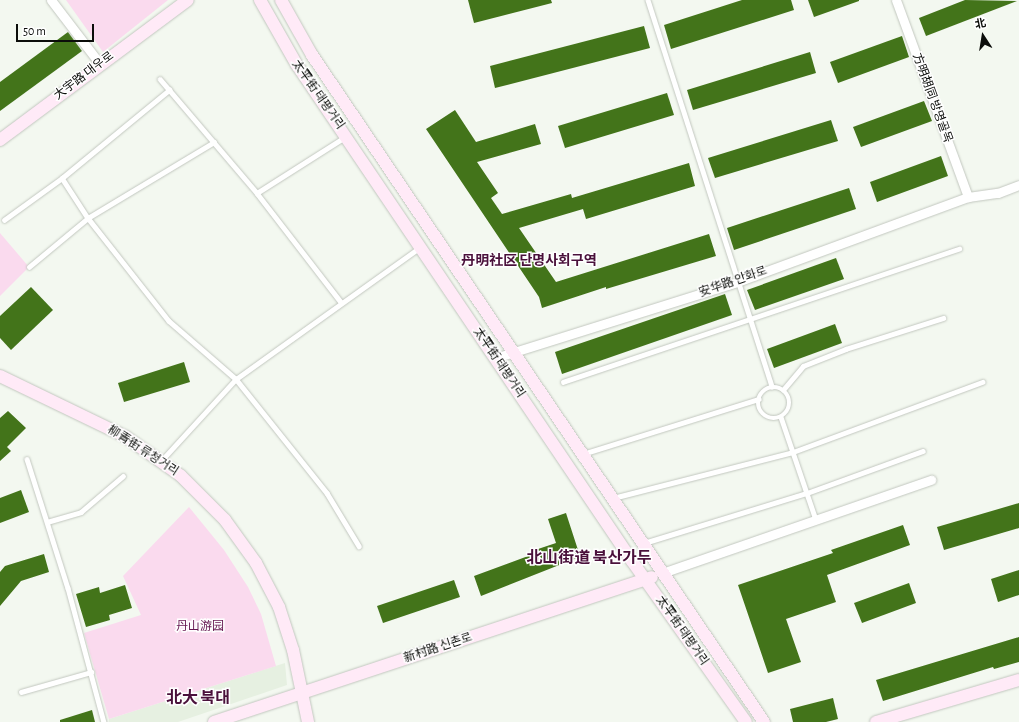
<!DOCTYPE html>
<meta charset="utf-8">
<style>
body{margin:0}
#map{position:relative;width:1019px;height:722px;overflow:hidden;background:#f3f8f0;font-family:"Alegreya Sans","Noto Sans SC","Noto Sans KR",sans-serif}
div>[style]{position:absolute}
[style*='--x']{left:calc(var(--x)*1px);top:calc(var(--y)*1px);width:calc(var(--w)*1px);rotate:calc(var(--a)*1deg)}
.built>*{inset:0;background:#e6f0e1}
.green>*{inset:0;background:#fadaee}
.building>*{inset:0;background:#43741a}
.roads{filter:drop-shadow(0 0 1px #c2c7bf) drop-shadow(0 0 1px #c2c7bf)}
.lane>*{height:4.5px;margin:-2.25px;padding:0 2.25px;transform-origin:2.25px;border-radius:2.25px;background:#fff}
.lane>.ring{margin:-2.25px;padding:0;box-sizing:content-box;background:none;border:4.5px solid #fff;border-radius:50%}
.street>*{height:9px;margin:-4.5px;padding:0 4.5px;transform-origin:4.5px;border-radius:4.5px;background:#fff}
.secondary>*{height:12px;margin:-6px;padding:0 6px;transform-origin:6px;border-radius:6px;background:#ffeaf7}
span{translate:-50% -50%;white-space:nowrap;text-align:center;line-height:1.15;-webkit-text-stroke:3px #fff;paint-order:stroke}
.street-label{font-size:12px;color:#0b0d0a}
.park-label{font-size:12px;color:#651751}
.quarter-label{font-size:14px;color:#4a113b;font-weight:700}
.district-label{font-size:16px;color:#4a113b;font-weight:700}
.north{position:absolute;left:963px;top:16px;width:40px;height:40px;-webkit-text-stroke:3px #fff;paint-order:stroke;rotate:348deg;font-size:11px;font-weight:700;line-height:16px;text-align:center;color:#0b0d0a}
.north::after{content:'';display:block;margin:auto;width:14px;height:18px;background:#0b0d0a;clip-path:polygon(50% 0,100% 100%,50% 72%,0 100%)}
.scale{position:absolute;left:16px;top:24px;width:78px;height:18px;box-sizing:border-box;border:2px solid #0b0d0a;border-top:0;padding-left:5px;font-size:12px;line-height:14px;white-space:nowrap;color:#0b0d0a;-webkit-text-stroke:3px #fff;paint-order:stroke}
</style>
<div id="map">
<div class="built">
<div style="clip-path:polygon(285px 663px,287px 685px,178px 722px,109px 722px,109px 719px)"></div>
</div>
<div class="green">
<div style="clip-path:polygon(66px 0,168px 0,103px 52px)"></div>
<div style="clip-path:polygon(0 233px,29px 267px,0 296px)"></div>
<div style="clip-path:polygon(189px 507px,224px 550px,248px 587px,261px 614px,276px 666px,109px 719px,84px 633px,141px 615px,123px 576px)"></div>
</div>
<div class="building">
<div style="clip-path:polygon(468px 0,551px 0,552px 3px,474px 23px)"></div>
<div style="clip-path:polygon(742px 0,791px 0,794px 10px,671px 49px,664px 25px)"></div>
<div style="clip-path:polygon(808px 0,859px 0,859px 1px,814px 17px)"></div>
<div style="clip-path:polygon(965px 0,1017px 1px,926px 36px,919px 18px)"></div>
<div style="clip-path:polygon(644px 26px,650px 48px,495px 88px,490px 66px)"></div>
<div style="clip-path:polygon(68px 32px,82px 51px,0 111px,0 82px)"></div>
<div style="clip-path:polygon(902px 36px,909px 57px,838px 83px,830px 62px)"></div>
<div style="clip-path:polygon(810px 52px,816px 73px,693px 110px,687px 90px)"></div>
<div style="clip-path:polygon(667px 93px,674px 115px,565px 148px,558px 126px)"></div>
<div style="clip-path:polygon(924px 101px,932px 121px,861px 147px,853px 127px)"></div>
<div style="clip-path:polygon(455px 110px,476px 142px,535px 124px,541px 144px,477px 162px,498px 193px,491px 198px,502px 214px,571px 194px,572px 198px,689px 163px,695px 186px,586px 219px,583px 209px,519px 228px,556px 282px,709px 234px,716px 256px,606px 289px,606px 287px,542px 308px,539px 297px,426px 129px)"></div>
<div style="clip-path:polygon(831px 120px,838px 141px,715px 178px,708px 158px)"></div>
<div style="clip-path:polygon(941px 156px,948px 176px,877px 202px,870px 182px)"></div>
<div style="clip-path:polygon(849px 188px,856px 209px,734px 250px,727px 228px)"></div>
<div style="clip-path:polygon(836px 258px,844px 279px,755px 310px,747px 290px)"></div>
<div style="clip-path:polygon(31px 287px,53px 310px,11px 350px,0 338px,0 316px)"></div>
<div style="clip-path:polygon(725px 294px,732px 315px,562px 374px,555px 352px)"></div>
<div style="clip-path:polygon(835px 324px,842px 343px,774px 368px,767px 349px)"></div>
<div style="clip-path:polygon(184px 362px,190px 382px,124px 402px,118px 383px)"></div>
<div style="clip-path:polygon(8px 411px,26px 428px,7px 447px,11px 451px,0 461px,0 418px)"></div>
<div style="clip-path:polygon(21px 490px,29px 512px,0 523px,0 498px)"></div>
<div style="clip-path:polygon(1019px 503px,1019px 528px,944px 550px,937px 527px)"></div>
<div style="clip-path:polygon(566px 513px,578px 550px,577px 558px,481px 596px,474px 576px,539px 552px,538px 549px,556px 543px,548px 519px)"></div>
<div style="clip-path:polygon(903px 525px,910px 545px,827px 575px,836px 602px,786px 619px,801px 662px,768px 673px,738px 585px,833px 553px,831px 550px)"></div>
<div style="clip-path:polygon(44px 554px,49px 572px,21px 581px,0 606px,0 572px,5px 566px)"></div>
<div style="clip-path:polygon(1019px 570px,1019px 595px,998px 602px,991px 579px)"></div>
<div style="clip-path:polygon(454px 580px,460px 597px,383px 623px,377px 606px)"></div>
<div style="clip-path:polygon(909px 583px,916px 603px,862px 623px,854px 603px)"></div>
<div style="clip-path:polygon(125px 585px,132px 608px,109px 615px,110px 620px,86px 627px,76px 594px,99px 587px,100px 593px)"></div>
<div style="clip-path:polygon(1019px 637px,1019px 662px,994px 669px,993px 667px,883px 701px,876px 680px)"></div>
<div style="clip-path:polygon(833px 698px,838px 719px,826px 722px,793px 722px,790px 709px)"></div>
<div style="clip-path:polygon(92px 710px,95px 722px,60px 722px,60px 720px)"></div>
</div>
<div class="roads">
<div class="lane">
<div style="--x:648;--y:0;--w:406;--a:72.2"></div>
<div style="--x:160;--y:79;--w:150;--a:49.6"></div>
<div style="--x:257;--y:193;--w:138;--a:52.4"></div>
<div style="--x:62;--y:178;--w:48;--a:57"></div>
<div style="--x:88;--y:218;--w:131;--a:51.8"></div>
<div style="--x:169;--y:321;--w:89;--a:40.9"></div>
<div style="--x:236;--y:379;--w:146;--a:51.4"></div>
<div style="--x:327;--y:493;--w:62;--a:58.9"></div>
<div style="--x:257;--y:193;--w:104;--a:-32.5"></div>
<div style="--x:4;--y:220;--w:72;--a:-35.9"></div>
<div style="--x:62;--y:178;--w:139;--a:-39.4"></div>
<div style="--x:29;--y:267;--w:77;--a:-39.7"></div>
<div style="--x:88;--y:218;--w:147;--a:-31.1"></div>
<div style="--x:563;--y:382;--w:418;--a:-18.6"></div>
<div class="ring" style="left:758px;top:387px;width:27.5px;height:27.5px"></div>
<div style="--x:783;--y:390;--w:31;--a:-50"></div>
<div style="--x:803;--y:366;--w:46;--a:-21.6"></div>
<div style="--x:846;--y:349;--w:102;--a:-17.7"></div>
<div style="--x:781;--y:417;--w:109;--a:71.2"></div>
<div style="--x:583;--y:454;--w:184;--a:-17.4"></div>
<div style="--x:27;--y:459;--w:135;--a:72.4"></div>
<div style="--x:68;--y:588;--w:139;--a:75"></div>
<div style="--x:161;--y:461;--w:111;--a:-47.6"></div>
<div style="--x:236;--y:379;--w:225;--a:-35.6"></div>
<div style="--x:613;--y:498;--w:186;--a:-14.3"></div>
<div style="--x:793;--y:452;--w:202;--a:-20.3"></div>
<div style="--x:47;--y:522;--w:35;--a:-16"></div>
<div style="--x:81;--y:512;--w:55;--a:-40.6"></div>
<div style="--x:644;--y:543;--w:170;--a:-17.1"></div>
<div style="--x:807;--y:493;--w:123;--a:-19.9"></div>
<div style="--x:21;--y:692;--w:73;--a:-15.9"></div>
</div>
<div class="street">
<div style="--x:51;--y:0;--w:81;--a:52.6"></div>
<div style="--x:896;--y:0;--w:210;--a:69.9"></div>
<div style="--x:495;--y:358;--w:254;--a:-17.4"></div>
<div style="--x:737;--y:282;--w:246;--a:-20.2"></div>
<div style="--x:968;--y:197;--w:30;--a:-8"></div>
<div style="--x:998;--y:193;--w:22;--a:-21"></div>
<div style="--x:662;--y:573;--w:285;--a:-19.1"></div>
</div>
<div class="secondary">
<div style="--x:260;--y:0;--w:75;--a:60.4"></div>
<div style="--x:297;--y:65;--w:599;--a:55.96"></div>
<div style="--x:632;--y:561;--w:197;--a:54.7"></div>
<div style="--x:281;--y:0;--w:63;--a:60.6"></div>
<div style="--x:312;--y:55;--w:806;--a:55.88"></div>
<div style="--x:0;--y:140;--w:234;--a:-36.7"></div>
<div style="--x:0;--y:376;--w:140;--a:25.8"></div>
<div style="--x:126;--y:437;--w:67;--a:35.3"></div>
<div style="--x:181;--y:476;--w:62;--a:45"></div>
<div style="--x:225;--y:520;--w:53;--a:54.2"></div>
<div style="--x:256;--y:563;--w:50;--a:62.4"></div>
<div style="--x:279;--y:607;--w:45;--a:72"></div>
<div style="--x:293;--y:650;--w:74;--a:78.2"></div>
<div style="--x:214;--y:722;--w:461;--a:-18.3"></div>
<div style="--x:876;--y:722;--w:149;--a:-16.4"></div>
</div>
</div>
<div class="street-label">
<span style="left:84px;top:76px;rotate:-37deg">大宇路 대우로</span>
<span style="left:318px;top:95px;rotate:55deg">太平街 태평거리</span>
<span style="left:932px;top:98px;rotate:70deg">方明胡同 방명골목</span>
<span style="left:733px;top:282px;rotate:-19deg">安华路 안화로</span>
<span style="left:499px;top:363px;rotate:56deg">太平街 태평거리</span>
<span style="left:143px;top:451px;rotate:33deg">柳青街 류청거리</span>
<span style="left:682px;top:631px;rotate:55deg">太平街 태평거리</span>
<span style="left:438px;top:648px;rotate:-18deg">新村路 신촌로</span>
</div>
<div class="park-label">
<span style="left:200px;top:627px">丹山游园</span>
</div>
<div class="quarter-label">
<span style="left:529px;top:261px">丹明社区 단명사회구역</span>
</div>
<div class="district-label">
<span style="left:589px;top:558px">北山街道 북산가두</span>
<span style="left:198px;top:698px">北大 북대</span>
</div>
<div class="north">北</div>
<div class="scale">50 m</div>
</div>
